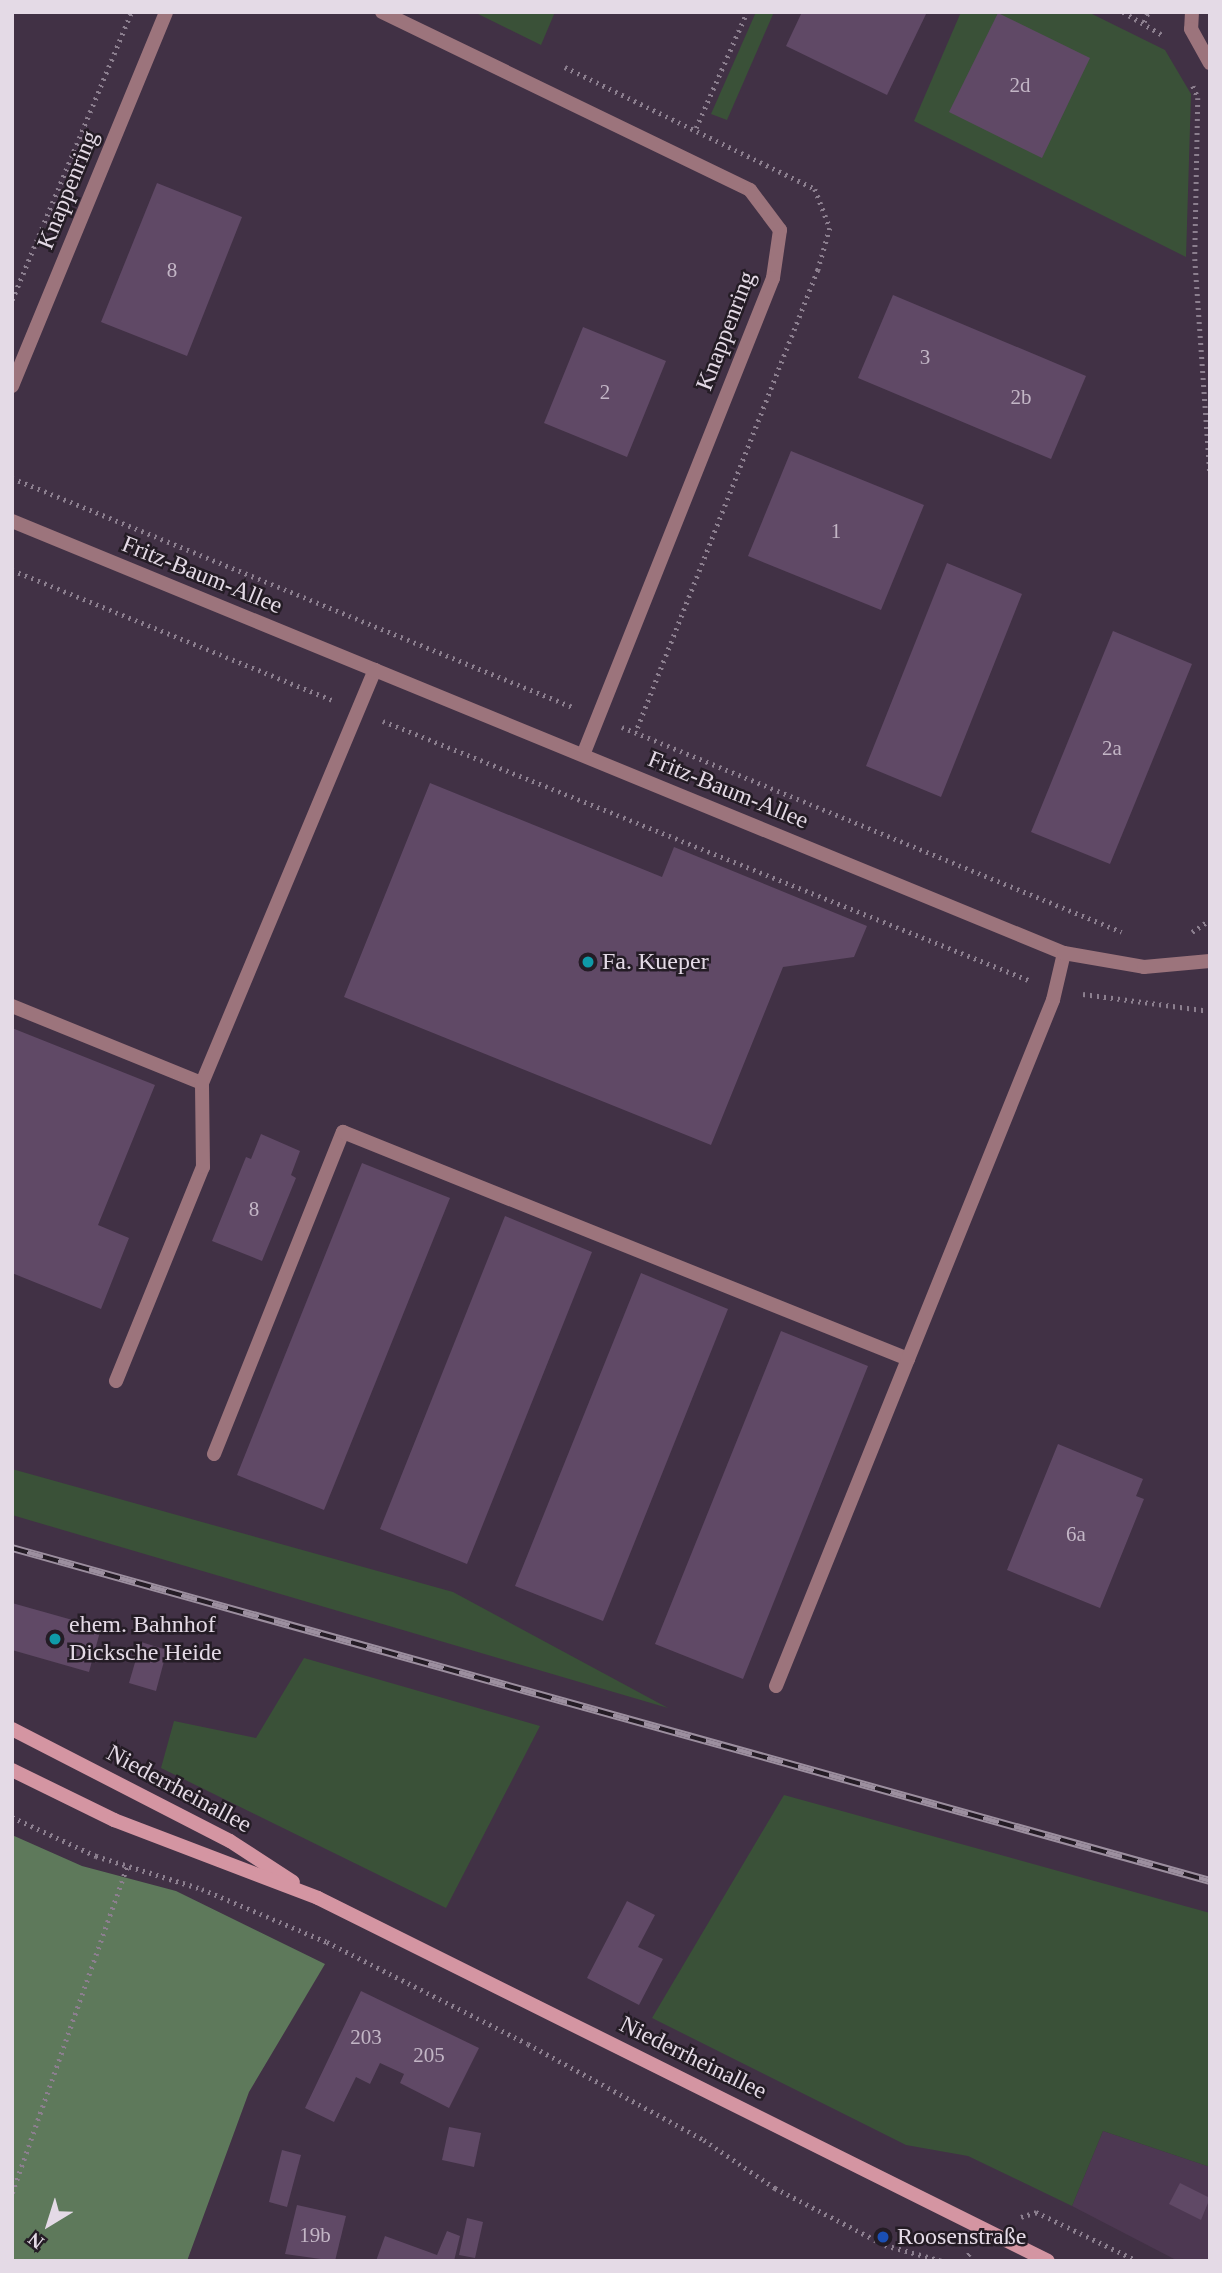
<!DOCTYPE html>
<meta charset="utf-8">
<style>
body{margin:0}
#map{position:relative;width:1222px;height:2273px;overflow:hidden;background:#413145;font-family:"Times New Roman",serif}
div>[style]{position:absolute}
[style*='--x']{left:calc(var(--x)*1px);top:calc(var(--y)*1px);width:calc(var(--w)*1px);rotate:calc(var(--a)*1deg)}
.built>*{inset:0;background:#4d3852}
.green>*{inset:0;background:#3a5138}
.forest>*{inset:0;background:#5e795b}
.building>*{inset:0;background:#604966}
.path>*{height:4.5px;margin-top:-2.25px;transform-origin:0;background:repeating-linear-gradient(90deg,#8c7f8f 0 2px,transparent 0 7px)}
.service>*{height:14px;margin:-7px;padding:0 7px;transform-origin:7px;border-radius:7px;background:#9c747c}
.minor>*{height:14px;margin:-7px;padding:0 7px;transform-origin:7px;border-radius:7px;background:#9c747c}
.tertiary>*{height:14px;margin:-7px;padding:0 7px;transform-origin:7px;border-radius:7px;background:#9c747c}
.secondary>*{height:14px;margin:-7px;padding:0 7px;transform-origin:7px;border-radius:7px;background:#d495a2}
.rail>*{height:8px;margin-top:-4px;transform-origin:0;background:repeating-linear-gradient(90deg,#241c25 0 16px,#9c8f9f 0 32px);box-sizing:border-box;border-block:2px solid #9c8f9f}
.dots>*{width:19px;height:19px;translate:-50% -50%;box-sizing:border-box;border:4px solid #241c25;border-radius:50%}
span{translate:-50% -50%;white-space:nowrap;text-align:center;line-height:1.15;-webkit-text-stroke:5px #241c25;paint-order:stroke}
.number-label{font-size:21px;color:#c3b6c6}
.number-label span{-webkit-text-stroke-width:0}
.street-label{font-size:24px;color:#e4dae6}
.poi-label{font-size:24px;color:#e4dae6}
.left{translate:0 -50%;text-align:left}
.frame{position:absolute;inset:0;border:14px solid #e4dae6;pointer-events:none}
.north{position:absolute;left:14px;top:2189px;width:70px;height:70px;-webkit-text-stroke:5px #241c25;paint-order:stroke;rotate:218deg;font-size:19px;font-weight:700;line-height:28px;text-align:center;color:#e4dae6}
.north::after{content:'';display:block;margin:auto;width:24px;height:32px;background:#e4dae6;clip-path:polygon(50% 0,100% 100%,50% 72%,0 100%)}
</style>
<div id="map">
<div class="built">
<div style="clip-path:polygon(1103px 2131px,1210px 2167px,1208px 2261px,1178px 2261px,1072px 2206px)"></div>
</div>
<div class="green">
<div style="clip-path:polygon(474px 12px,555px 12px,541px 45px)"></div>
<div style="clip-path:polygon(756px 12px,774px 12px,727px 120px,711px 114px)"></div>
<div style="clip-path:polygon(961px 12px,1088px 12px,1165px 50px,1191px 94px,1186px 257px,914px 121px)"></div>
<div style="clip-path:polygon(12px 1469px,453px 1592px,668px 1708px,12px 1515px)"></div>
<div style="clip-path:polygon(304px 1658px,540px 1726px,446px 1908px,161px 1768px,174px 1721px,256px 1738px)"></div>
<div style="clip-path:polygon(784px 1795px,1210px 1913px,1210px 2167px,1103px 2131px,1072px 2206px,968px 2156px,906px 2145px,652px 2018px)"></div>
</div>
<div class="forest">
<div style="clip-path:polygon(12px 1835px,82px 1866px,176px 1891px,325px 1964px,249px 2092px,187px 2261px,12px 2261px)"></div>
</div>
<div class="building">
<div style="clip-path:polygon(802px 12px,927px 12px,887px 95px,786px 46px)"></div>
<div style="clip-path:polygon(998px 13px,1090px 58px,1042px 158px,949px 112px)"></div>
<div style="clip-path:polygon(157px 183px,242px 217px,187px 356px,101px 322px)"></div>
<div style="clip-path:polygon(893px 295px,1086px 376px,1051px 459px,858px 378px)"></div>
<div style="clip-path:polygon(583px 327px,666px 361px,627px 457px,544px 423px)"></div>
<div style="clip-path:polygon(791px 451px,924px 505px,881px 610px,748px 556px)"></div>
<div style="clip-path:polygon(947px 563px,1022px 594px,941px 797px,866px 766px)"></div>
<div style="clip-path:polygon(1113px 631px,1192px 664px,1110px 864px,1031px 832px)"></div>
<div style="clip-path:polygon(430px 783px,662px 877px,674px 847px,867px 926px,854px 957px,783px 967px,711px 1145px,344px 997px)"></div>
<div style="clip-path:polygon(12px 1028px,155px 1085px,98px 1225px,129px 1238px,101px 1309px,12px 1273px)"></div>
<div style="clip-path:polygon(261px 1134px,300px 1151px,291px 1175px,296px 1178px,262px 1261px,212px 1241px,246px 1157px,251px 1159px)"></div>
<div style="clip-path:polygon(362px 1163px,450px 1198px,324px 1510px,237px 1475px)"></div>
<div style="clip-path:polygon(505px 1216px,592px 1252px,467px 1564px,380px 1529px)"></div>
<div style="clip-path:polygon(641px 1273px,728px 1309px,603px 1621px,515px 1586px)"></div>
<div style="clip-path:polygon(781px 1331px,868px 1366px,743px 1679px,655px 1644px)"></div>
<div style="clip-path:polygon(1058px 1444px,1143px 1479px,1136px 1496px,1144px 1499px,1100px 1608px,1007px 1570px)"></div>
<div style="clip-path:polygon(12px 1603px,101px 1628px,89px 1672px,12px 1650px)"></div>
<div style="clip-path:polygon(141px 1642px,167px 1650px,156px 1691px,129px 1683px)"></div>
<div style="clip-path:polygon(627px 1901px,655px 1915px,638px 1947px,663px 1959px,639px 2005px,587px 1978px)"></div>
<div style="clip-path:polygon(361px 1991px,479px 2048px,449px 2108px,400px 2083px,404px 2074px,380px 2063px,370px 2084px,356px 2077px,334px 2122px,305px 2108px)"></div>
<div style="clip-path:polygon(449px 2127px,481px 2133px,474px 2167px,442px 2160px)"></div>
<div style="clip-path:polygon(282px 2150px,301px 2155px,287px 2207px,269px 2202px)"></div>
<div style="clip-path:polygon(1180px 2183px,1210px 2198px,1201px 2220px,1169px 2204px)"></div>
<div style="clip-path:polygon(297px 2205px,346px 2216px,335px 2261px,285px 2254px)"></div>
<div style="clip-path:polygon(467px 2218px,483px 2222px,475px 2258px,459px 2255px)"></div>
<div style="clip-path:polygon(447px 2231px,460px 2236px,454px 2261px,376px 2261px,385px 2236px,437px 2255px)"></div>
</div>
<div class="path">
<div style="--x:1123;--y:12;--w:48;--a:30.3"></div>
<div style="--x:1144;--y:22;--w:11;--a:-68"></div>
<div style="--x:565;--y:67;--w:278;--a:26"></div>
<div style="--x:815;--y:189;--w:42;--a:69"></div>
<div style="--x:830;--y:228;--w:44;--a:105.9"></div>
<div style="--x:818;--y:270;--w:497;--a:111.5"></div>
<div style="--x:1193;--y:86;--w:13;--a:67"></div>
<div style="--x:1198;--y:98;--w:161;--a:91.1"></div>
<div style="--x:1195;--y:259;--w:214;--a:86"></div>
<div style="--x:696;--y:128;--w:127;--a:-66.3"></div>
<div style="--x:12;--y:300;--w:312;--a:-67.5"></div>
<div style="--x:12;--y:478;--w:608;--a:22.22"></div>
<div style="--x:12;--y:570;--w:345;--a:22.1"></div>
<div style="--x:383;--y:721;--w:698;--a:21.86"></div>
<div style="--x:622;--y:727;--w:540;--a:22.29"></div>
<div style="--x:1192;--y:932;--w:22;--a:-34"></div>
<div style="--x:1083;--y:994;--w:128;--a:7.6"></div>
<div style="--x:12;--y:1817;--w:93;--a:24.9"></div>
<div style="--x:96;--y:1856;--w:111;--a:17.3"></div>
<div style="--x:202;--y:1889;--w:136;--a:23"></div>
<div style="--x:327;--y:1942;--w:225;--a:26.9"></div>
<div style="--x:528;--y:2044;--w:200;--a:28.6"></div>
<div style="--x:704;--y:2140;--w:86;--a:34.1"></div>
<div style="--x:775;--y:2188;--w:124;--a:27.4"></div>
<div style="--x:885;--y:2245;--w:59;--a:15.7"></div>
<div style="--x:12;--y:2193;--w:347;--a:-70.6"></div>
<div style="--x:1021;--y:2217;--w:16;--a:-18"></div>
<div style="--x:1036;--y:2212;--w:113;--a:25.7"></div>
<div style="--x:964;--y:2261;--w:11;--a:-56"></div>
</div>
<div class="service">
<div style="--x:12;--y:1006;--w:205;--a:22.1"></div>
<div style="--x:116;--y:1381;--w:231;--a:-67.9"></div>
<div style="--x:203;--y:1167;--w:84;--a:-90.7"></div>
<div style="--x:202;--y:1083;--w:448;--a:-67.3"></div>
<div style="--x:214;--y:1454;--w:347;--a:-68.2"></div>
<div style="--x:343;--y:1132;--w:609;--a:21.89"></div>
<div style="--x:776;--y:1686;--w:740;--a:-68.01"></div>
<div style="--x:1053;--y:1000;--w:48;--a:-76.8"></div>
</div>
<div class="minor">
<div style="--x:382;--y:12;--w:409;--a:25.8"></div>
<div style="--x:750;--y:190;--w:50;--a:53.1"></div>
<div style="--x:780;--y:230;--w:49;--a:98.3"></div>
<div style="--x:773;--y:278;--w:513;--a:111.72"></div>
<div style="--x:12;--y:386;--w:404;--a:-67.6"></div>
<div style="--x:12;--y:521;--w:1137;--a:22.33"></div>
<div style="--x:1064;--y:953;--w:81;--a:9.9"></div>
<div style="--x:1144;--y:967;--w:66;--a:-5.2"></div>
</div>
<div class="tertiary">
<div style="--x:1192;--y:12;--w:17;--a:93"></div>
<div style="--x:1191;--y:29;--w:39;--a:61"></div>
</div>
<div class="secondary">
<div style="--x:12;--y:1729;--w:245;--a:27.2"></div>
<div style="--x:230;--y:1841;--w:75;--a:33.1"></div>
<div style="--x:12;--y:1770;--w:114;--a:26.1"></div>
<div style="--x:114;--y:1820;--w:218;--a:20.9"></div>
<div style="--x:318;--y:1898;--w:815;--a:26.44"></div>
</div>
<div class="rail">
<div style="--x:12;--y:1548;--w:1243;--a:15.53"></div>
</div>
<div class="dots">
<div style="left:588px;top:962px;background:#0f9aa8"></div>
<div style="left:55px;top:1639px;background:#0f9aa8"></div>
<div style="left:883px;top:2237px;background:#1a4fb4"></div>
</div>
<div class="number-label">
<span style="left:1020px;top:85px">2d</span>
<span style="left:172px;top:270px">8</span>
<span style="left:925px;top:357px">3</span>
<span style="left:605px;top:392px">2</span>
<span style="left:1021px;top:397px">2b</span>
<span style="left:836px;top:531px">1</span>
<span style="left:1112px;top:748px">2a</span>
<span style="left:254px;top:1209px">8</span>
<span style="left:1076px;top:1534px">6a</span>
<span style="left:366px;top:2037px">203</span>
<span style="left:429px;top:2055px">205</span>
<span style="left:315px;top:2235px">19b</span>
</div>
<div class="street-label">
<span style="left:68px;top:190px;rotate:-68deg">Knappenring</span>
<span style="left:726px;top:331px;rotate:-69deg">Knappenring</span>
<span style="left:202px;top:575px;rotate:22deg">Fritz-Baum-Allee</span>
<span style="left:728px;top:790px;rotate:22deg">Fritz-Baum-Allee</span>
<span style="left:179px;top:1789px;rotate:28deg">Niederrheinallee</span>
<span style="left:693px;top:2058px;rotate:26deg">Niederrheinallee</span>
</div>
<div class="poi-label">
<span class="left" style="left:602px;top:962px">Fa. Kueper</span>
<span class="left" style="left:69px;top:1639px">ehem. Bahnhof<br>Dicksche Heide</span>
<span class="left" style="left:897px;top:2237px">Roosenstraße</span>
</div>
<div class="frame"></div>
<div class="north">N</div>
</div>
